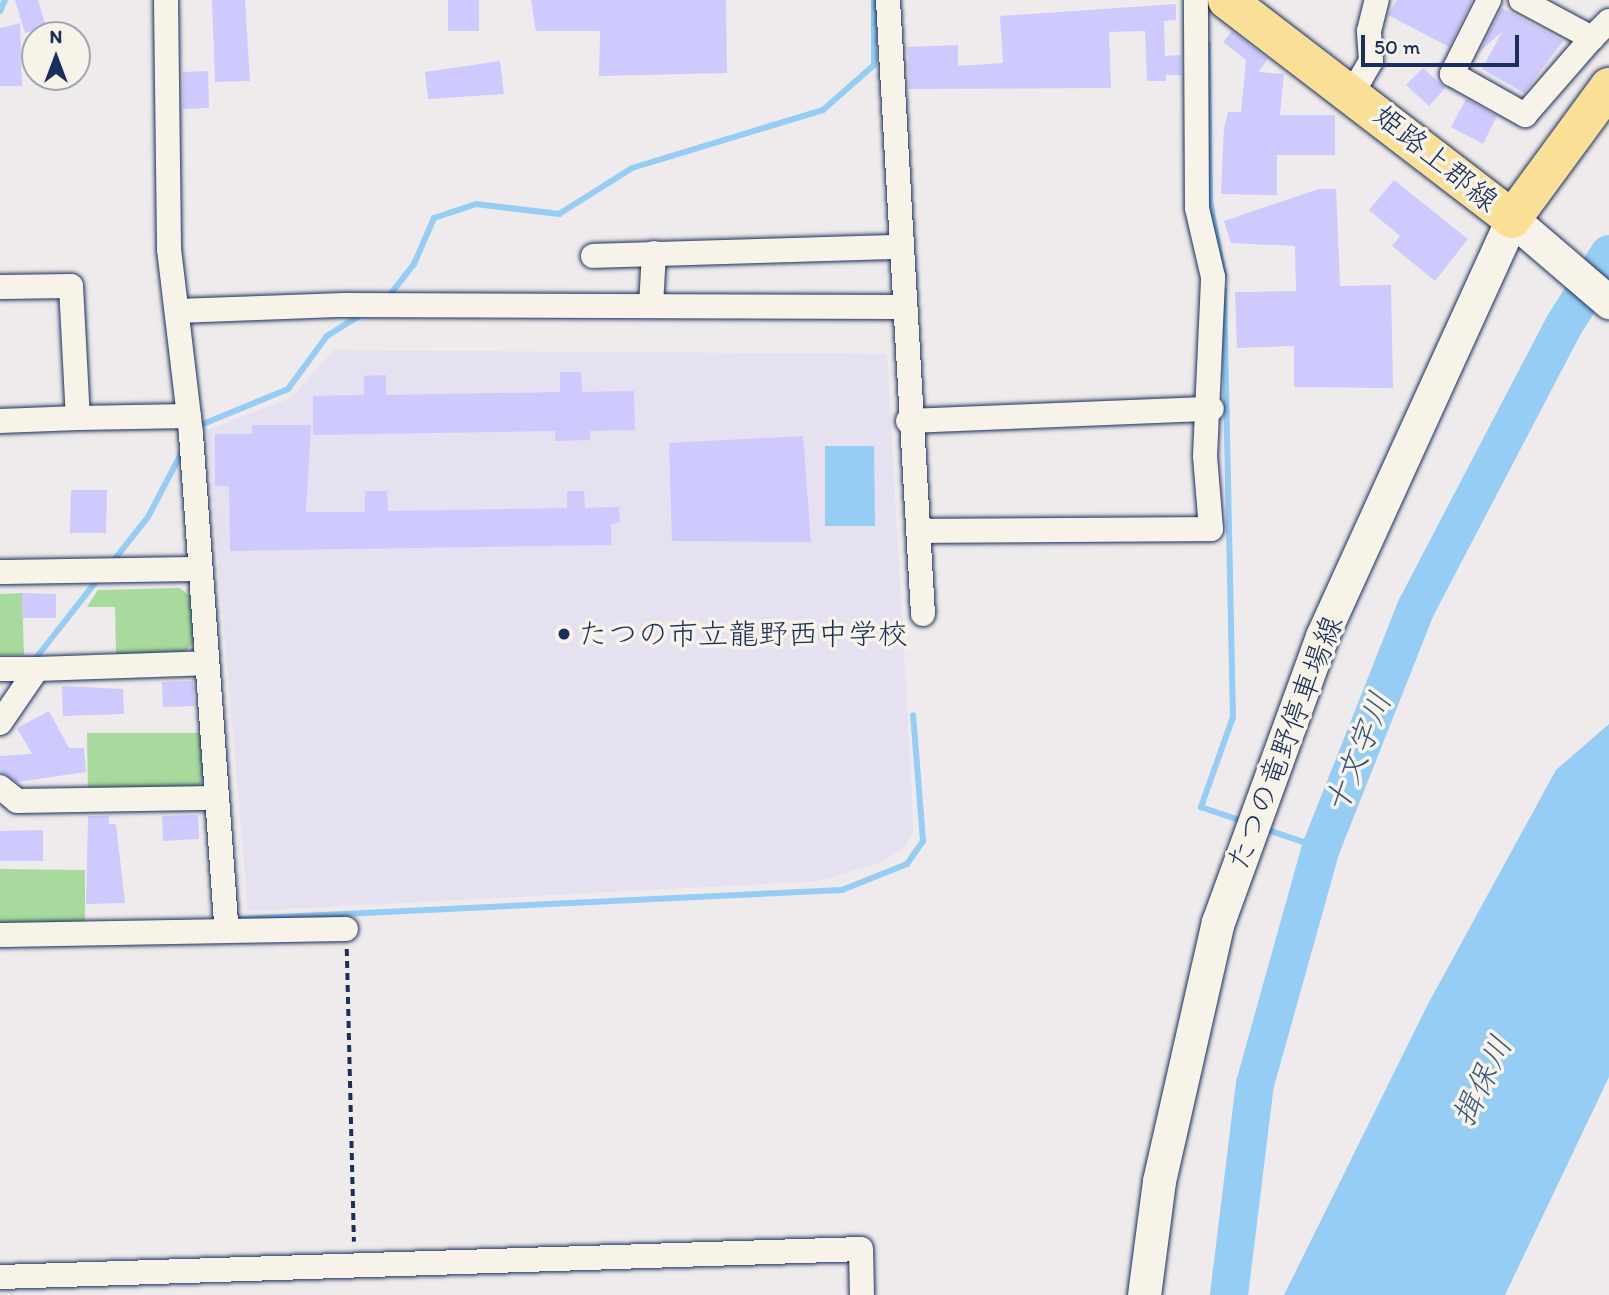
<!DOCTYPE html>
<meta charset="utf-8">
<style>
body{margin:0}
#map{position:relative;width:1609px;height:1295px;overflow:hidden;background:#efebec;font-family:Itim,"Klee One",sans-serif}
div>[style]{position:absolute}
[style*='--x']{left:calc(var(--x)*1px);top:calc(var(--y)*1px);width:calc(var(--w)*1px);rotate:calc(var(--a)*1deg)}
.built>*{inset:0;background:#e5e1f1}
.green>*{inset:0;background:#a7da9c}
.water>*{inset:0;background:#95cdf4}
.stream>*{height:6px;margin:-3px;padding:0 3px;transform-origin:3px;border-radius:3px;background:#95cdf4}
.river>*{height:38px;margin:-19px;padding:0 19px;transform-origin:19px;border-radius:19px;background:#95cdf4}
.building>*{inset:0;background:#cecafd}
.path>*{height:3.5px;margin-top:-1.75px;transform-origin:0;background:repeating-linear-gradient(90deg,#1b2f5e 0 7px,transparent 0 12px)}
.roads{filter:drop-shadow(0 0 2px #1b2f5e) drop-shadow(0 0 2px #1b2f5e)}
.street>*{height:24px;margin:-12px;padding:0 12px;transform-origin:12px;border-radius:12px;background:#f7f3e8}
.secondary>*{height:33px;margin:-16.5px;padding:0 16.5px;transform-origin:16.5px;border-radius:16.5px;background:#f7f3e8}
.primary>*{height:38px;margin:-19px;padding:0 19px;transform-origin:19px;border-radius:19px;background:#fadf96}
.dots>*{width:19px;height:19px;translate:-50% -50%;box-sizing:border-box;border:4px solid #f7f3e8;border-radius:50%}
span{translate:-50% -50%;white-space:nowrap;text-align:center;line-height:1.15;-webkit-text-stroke:7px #f7f3e8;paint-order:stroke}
.street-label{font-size:30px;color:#1b2f5e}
.poi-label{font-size:30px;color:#1b2f5e}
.left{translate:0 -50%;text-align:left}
.water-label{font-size:32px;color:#3a5684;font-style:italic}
.north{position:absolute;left:21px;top:21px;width:70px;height:70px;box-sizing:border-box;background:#f7f3e8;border:2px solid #9fa5b1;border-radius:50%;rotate:0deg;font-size:19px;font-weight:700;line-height:28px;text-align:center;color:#1b2f5e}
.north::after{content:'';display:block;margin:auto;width:24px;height:32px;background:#1b2f5e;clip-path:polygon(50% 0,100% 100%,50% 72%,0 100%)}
.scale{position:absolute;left:1361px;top:35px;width:158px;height:32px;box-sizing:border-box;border:4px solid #1b2f5e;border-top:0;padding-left:9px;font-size:21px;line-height:24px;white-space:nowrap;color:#1b2f5e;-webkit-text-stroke:5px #f7f3e8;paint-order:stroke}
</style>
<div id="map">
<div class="built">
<div style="clip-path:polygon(334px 350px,887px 354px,912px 793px,913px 834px,904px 848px,879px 863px,819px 881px,248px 911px,207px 430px,291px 398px)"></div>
</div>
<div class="green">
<div style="clip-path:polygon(180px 588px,192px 598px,196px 640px,184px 653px,116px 655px,115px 607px,87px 607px,98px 590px)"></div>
<div style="clip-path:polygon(22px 593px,24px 655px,0 655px,0 594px)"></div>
<div style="clip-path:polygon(87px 733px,203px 733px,205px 778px,193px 792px,88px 794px)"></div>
<div style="clip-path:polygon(0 869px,85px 870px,85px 926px,0 925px)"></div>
</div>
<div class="water">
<div style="clip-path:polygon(825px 446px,874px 446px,875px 526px,825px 526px)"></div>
<div style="clip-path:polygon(1609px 724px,1609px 1077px,1505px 1295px,1284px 1295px,1428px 1004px,1556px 770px)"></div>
</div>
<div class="stream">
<div style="--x:0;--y:11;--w:12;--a:-66"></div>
<div style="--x:1208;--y:44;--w:157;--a:89.3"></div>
<div style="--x:1210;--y:201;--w:76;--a:79.4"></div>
<div style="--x:1224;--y:290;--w:427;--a:88.8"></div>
<div style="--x:1233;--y:717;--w:96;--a:109.6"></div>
<div style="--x:1201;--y:807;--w:46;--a:18.8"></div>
<div style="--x:389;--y:296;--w:41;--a:-52"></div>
<div style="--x:414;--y:264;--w:50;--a:-66.5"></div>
<div style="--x:434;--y:218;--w:44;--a:-18.4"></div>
<div style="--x:476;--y:204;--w:84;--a:6.9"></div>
<div style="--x:559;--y:214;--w:86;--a:-32.2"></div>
<div style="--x:632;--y:168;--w:200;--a:-16.9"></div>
<div style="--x:823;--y:110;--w:68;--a:-41.4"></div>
<div style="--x:874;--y:65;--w:65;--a:-90"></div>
<div style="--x:198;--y:426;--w:97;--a:-22.3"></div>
<div style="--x:288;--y:389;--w:66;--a:-53.7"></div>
<div style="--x:327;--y:336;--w:41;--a:-32.2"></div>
<div style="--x:110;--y:565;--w:61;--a:-51.6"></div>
<div style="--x:148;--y:517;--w:76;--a:-62.4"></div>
<div style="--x:32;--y:663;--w:108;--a:-51.8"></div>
<div style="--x:1262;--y:828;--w:62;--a:18.7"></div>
<div style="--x:240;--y:919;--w:603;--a:-2.76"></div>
<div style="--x:842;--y:890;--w:70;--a:-21.8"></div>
<div style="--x:907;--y:864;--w:28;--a:-55"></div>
<div style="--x:923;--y:841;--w:126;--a:-94.5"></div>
</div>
<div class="river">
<div style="--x:1229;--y:1295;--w:213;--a:-83"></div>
<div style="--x:1255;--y:1084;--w:245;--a:-74.4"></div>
<div style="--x:1321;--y:848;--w:258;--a:-68.4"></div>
<div style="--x:1416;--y:608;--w:319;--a:-62.4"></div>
<div style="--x:1564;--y:325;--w:84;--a:-57.6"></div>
</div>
<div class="building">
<div style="clip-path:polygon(15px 0,38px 0,46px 27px,25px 33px)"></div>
<div style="clip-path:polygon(212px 0,245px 0,250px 81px,215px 82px)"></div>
<div style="clip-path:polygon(448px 0,479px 0,479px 31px,448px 31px)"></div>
<div style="clip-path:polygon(531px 0,726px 0,727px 73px,599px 76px,600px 31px,536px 31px)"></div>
<div style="clip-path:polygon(1397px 0,1472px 0,1449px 47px,1388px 15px)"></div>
<div style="clip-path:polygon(1176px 4px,1176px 20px,1164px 21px,1165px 56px,1181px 55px,1181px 75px,1166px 75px,1166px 81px,1147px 81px,1145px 31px,1109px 32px,1111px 88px,909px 89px,908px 47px,958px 45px,958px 66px,1003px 63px,1000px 16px)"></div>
<div style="clip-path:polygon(1502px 8px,1563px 41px,1524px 93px,1482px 69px,1502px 32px,1480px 51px)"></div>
<div style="clip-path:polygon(20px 23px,22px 86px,0 86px,0 28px)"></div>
<div style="clip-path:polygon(1232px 31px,1268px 59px,1258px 72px,1284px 74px,1280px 115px,1335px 115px,1335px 155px,1277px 155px,1277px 195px,1221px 194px,1224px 128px,1228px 112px,1241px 112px,1246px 60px,1223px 42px)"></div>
<div style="clip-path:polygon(500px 61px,504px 94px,428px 99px,425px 72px)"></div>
<div style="clip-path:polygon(1423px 68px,1445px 88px,1429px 106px,1406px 85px)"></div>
<div style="clip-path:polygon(208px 71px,209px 108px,183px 109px,183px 72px)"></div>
<div style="clip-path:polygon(1466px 99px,1497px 116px,1483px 144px,1451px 127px)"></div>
<div style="clip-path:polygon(1394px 180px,1468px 239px,1435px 281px,1392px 246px,1400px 236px,1369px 210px)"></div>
<div style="clip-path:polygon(1319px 189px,1336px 189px,1340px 286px,1391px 285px,1393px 388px,1294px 387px,1294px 346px,1237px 348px,1235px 292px,1296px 291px,1295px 246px,1231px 243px,1224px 221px)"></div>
<div style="clip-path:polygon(560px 372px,581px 372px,582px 392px,634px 391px,635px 430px,590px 431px,590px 440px,555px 441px,555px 431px,313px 435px,313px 396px,364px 395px,364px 376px,386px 375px,386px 395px,560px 392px)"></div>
<div style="clip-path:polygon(252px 425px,311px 425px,306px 512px,365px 512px,365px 491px,387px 491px,388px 511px,567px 508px,567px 491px,584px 491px,585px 508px,619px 507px,620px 523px,611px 524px,611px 545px,230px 551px,229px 486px,215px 486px,215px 434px,252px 434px)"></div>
<div style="clip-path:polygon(803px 436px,811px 542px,672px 541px,669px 443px)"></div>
<div style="clip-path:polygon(71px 490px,107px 490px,106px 533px,70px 533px)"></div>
<div style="clip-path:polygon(22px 593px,56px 594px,56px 618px,23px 618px)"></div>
<div style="clip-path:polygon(193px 681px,194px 706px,163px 707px,162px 682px)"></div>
<div style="clip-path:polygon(62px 686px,123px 689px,124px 714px,63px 716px)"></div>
<div style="clip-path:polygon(49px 711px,69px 748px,84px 748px,86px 772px,17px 782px,0 772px,0 756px,32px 754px,17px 728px)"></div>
<div style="clip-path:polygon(198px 815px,199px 839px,163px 841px,162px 816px)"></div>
<div style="clip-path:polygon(88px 816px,109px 816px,109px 824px,116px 824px,125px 903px,86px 904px)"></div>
<div style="clip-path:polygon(43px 830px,43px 861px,0 861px,0 831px)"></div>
</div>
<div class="path">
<div style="--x:347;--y:949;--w:293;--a:88.6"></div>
</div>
<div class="roads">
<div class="street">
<div style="--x:166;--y:0;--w:249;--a:89.3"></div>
<div style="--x:169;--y:249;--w:186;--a:83.2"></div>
<div style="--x:191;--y:434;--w:498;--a:85.9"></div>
<div style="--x:888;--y:0;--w:615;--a:86.74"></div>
<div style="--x:1489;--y:0;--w:83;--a:116.6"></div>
<div style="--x:1452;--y:74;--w:84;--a:29.3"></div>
<div style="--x:1525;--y:115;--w:102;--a:-49"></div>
<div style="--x:1521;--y:0;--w:81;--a:28.2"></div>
<div style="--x:1592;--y:38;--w:24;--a:-45"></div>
<div style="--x:1353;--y:92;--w:36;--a:-60"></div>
<div style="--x:1371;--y:61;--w:30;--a:-94"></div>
<div style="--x:1369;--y:31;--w:32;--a:-76"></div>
<div style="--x:593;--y:256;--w:305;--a:-1.7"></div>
<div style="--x:0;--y:287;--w:71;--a:-0.8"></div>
<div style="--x:71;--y:286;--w:132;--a:87"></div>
<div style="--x:78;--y:418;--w:111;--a:-1"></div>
<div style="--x:651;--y:305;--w:52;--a:-86.7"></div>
<div style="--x:177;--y:311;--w:167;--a:-2.1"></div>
<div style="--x:344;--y:305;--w:557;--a:0.21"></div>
<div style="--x:0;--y:421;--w:78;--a:-2.2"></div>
<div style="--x:908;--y:421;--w:304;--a:-2.3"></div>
<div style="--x:921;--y:531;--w:290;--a:-0.4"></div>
<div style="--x:1211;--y:529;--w:73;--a:-94.7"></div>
<div style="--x:1205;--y:456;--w:179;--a:-87.4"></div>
<div style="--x:1213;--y:277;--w:71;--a:-103.1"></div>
<div style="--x:1197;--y:208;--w:208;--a:-90.3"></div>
<div style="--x:0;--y:572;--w:197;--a:-0.9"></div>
<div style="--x:0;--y:669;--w:37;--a:0"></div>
<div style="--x:0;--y:723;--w:65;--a:-55.6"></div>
<div style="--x:37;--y:669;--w:168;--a:-2"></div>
<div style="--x:0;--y:787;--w:22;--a:39"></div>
<div style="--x:17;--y:801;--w:199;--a:-0.9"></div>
<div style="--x:0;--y:935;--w:346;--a:-1"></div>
<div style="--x:0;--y:1277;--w:861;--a:-1.86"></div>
<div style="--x:861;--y:1249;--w:46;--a:88.8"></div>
</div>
<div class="secondary">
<div style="--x:1144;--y:1295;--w:115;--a:-82.5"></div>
<div style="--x:1159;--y:1181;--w:266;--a:-77.2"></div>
<div style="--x:1218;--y:922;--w:304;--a:-70"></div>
<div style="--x:1322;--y:636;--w:458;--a:-65.5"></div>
<div style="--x:1512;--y:219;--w:128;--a:40.6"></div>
</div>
<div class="primary">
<div style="--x:1227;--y:0;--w:359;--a:37.5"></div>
<div style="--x:1512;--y:219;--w:164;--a:-53.7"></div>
</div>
</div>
<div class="dots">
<div style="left:564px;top:634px;background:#1b2f5e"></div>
</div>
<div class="street-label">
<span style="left:1436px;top:158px;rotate:39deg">姫路上郡線</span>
<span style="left:1285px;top:743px;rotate:-69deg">たつの竜野停車場線</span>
</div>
<div class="poi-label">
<span class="left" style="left:578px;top:634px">たつの市立龍野西中学校</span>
</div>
<div class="water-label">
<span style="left:1358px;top:753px;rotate:-68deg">十文字川</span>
<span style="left:1482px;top:1081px;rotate:-64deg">揖保川</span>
</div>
<div class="north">N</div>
<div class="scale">50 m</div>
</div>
